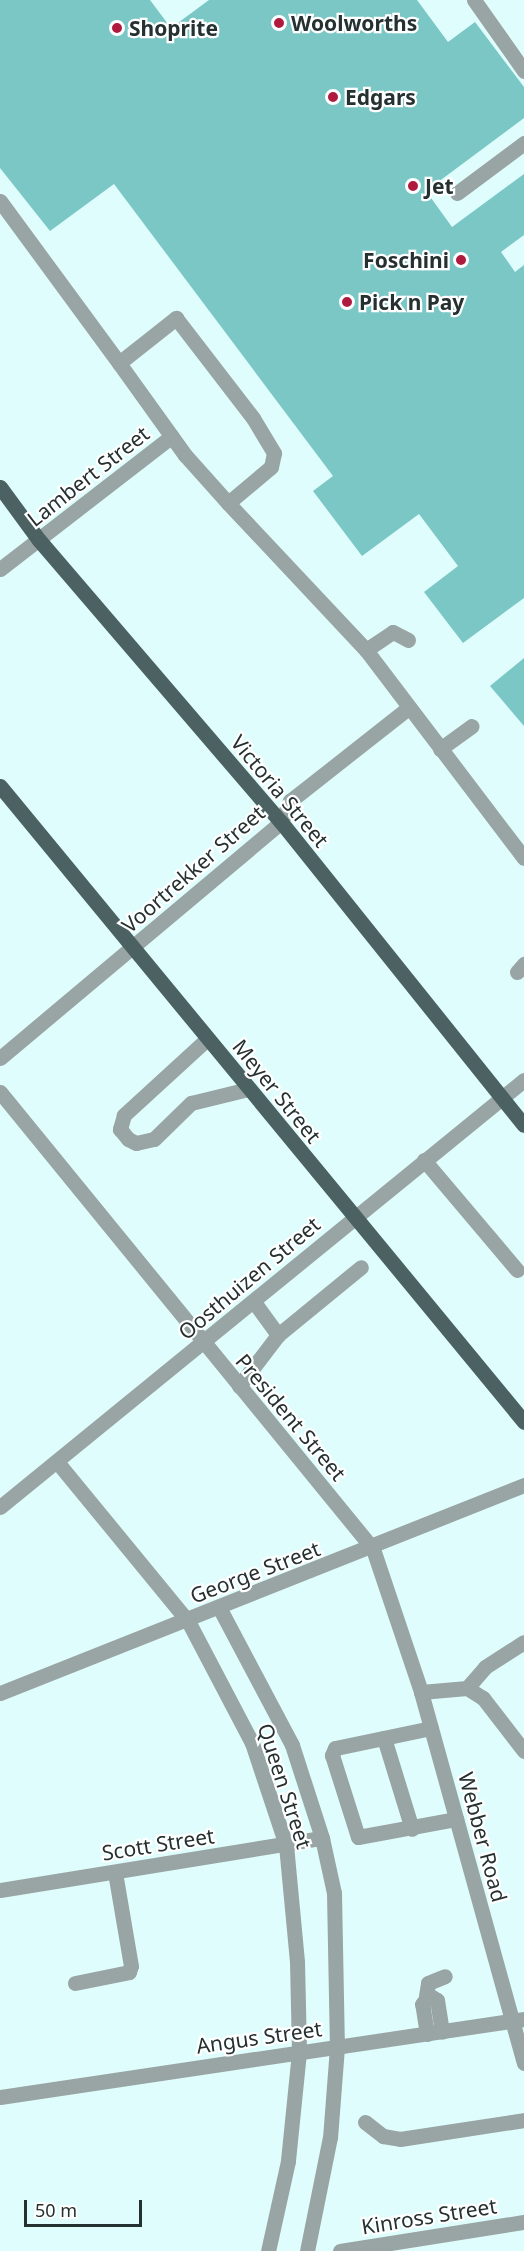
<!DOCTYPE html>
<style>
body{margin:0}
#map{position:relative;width:524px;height:2251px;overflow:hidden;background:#dffdfc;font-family:"Noto Sans",sans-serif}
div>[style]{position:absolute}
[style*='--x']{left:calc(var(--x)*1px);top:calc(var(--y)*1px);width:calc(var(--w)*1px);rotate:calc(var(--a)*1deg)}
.building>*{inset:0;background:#7bc7c6}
.minor>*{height:15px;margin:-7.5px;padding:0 7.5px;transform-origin:7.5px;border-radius:7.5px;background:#98a5a4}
.major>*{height:15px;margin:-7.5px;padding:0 7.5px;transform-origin:7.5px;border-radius:7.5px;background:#4c6262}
.dots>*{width:16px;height:16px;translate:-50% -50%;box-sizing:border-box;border:3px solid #fff;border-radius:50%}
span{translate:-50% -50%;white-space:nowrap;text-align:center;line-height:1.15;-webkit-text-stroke:4.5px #fff;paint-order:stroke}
.poi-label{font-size:21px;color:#253030;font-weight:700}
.left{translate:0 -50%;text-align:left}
.right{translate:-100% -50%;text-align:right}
.street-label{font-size:21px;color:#253030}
.scale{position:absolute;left:24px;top:2200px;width:118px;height:27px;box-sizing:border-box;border:3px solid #253030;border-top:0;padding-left:8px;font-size:18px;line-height:21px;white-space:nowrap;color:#253030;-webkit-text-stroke:4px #fff;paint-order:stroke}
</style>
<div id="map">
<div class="building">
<div style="clip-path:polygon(0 0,150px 0,171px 28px,209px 0,417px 0,448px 42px,475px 22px,524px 87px,524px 118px,426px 191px,452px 227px,524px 174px,524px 235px,501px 252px,515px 272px,524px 265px,524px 598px,463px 643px,424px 592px,458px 566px,419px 514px,362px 556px,313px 491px,333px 476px,114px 184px,50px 231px,0 168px)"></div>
<div style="clip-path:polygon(524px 658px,524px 726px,490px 686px)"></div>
</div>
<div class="minor">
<div style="--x:474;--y:0;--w:87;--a:54.8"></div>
<div style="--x:457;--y:193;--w:84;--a:-36.7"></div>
<div style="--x:0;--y:201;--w:201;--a:53.7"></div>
<div style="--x:228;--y:503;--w:64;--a:-131.9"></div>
<div style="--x:185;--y:455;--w:113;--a:-125.7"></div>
<div style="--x:119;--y:363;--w:73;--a:-38.3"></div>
<div style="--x:176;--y:318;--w:126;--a:52.4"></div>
<div style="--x:253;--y:418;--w:41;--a:59"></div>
<div style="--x:274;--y:453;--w:14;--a:102"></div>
<div style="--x:271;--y:467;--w:56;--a:140.1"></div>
<div style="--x:228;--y:503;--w:202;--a:46.8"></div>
<div style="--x:366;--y:650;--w:261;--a:52.8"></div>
<div style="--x:0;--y:569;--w:217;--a:-37.7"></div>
<div style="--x:366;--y:650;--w:32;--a:-34"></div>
<div style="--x:393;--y:632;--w:17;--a:28"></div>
<div style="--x:440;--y:749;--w:39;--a:-36"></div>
<div style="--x:517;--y:972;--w:11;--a:-49"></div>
<div style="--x:207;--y:1039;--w:113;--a:137.5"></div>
<div style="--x:124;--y:1115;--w:15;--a:106"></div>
<div style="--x:120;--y:1129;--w:13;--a:51"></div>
<div style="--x:128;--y:1139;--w:9;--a:27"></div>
<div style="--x:136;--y:1143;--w:18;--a:-13"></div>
<div style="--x:154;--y:1139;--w:52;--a:-44.2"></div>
<div style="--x:191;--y:1103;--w:59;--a:-13.8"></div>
<div style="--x:0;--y:1058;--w:367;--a:-40"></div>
<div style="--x:281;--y:822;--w:23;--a:-67"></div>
<div style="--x:290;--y:801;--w:150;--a:-38.2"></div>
<div style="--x:0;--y:1092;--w:590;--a:50.78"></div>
<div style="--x:373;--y:1549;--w:151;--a:71.4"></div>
<div style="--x:421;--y:1692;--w:385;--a:74.5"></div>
<div style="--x:424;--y:1160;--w:144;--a:49.8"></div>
<div style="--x:254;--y:1302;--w:41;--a:54"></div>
<div style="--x:239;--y:1386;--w:64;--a:-52.6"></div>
<div style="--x:278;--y:1335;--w:107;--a:-39.3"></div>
<div style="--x:58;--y:1463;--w:205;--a:50.6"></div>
<div style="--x:188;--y:1621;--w:138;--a:62.3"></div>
<div style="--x:252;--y:1743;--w:108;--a:71.6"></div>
<div style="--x:286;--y:1845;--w:118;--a:84.6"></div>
<div style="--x:297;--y:1962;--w:90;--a:88.7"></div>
<div style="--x:299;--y:2052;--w:110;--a:95.8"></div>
<div style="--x:288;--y:2161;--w:92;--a:102.5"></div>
<div style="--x:0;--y:1507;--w:676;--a:-39.18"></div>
<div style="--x:220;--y:1609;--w:154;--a:62.1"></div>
<div style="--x:292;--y:1745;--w:98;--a:72.1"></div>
<div style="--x:322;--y:1838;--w:56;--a:77.7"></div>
<div style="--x:334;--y:1893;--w:154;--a:88.9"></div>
<div style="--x:337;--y:2047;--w:90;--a:94.4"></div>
<div style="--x:330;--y:2137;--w:116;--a:101.4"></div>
<div style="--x:467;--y:1688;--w:28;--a:-49"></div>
<div style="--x:485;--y:1667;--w:46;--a:-32.7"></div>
<div style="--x:421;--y:1692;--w:46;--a:-5"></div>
<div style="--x:467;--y:1688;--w:19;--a:32"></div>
<div style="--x:483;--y:1698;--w:67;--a:52.3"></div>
<div style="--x:0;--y:1693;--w:564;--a:-21.65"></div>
<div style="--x:431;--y:1728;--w:98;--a:168.2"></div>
<div style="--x:335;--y:1748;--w:8;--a:113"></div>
<div style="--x:332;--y:1755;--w:86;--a:72.4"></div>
<div style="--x:358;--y:1837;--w:100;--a:-10.4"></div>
<div style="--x:384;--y:1738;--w:95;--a:72.9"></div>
<div style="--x:0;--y:1890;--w:326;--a:-9.2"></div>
<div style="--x:75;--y:1983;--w:55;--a:-11.5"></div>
<div style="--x:129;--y:1972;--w:6;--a:-72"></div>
<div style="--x:131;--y:1966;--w:95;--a:-99.7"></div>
<div style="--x:426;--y:1996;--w:13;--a:-81"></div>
<div style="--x:428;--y:1983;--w:18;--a:-22"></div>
<div style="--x:427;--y:2034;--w:30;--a:-99"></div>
<div style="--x:422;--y:2004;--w:11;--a:-52"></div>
<div style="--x:429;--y:1995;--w:9;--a:32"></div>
<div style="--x:437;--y:2000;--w:32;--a:81"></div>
<div style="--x:0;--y:2097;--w:530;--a:-8.47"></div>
<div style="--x:365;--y:2122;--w:23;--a:38"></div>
<div style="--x:383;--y:2136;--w:17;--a:10"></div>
<div style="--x:400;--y:2139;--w:125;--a:-8.7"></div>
<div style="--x:340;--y:2251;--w:186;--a:-9"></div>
</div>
<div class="major">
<div style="--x:0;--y:487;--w:66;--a:53.7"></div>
<div style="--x:39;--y:540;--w:372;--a:49.4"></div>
<div style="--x:281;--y:822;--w:388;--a:51.3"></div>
<div style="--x:0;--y:786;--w:824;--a:50.51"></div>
</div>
<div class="dots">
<div style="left:279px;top:23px;background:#af1b3f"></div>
<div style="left:117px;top:28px;background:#af1b3f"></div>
<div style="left:333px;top:97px;background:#af1b3f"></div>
<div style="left:413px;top:186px;background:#af1b3f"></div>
<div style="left:461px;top:260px;background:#af1b3f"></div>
<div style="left:347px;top:302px;background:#af1b3f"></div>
</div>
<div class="poi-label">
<span class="left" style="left:291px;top:23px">Woolworths</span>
<span class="left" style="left:129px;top:28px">Shoprite</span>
<span class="left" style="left:345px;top:97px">Edgars</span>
<span class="left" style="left:425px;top:186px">Jet</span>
<span class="right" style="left:449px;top:260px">Foschini</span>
<span class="left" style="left:359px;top:302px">Pick n Pay</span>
</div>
<div class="street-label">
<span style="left:88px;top:476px;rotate:-38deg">Lambert Street</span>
<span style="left:280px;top:791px;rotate:50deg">Victoria Street</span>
<span style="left:193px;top:869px;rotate:-41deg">Voortrekker Street</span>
<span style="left:277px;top:1091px;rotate:51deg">Meyer Street</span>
<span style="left:249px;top:1278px;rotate:-40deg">Oosthuizen Street</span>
<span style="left:291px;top:1417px;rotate:50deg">President Street</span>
<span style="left:255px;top:1572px;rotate:-21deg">George Street</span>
<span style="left:285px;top:1786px;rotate:72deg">Queen Street</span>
<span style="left:483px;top:1837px;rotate:75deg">Webber Road</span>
<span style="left:158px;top:1844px;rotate:-9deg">Scott Street</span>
<span style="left:259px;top:2037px;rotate:-8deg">Angus Street</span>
<span style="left:429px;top:2216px;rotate:-9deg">Kinross Street</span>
</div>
<div class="scale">50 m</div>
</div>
